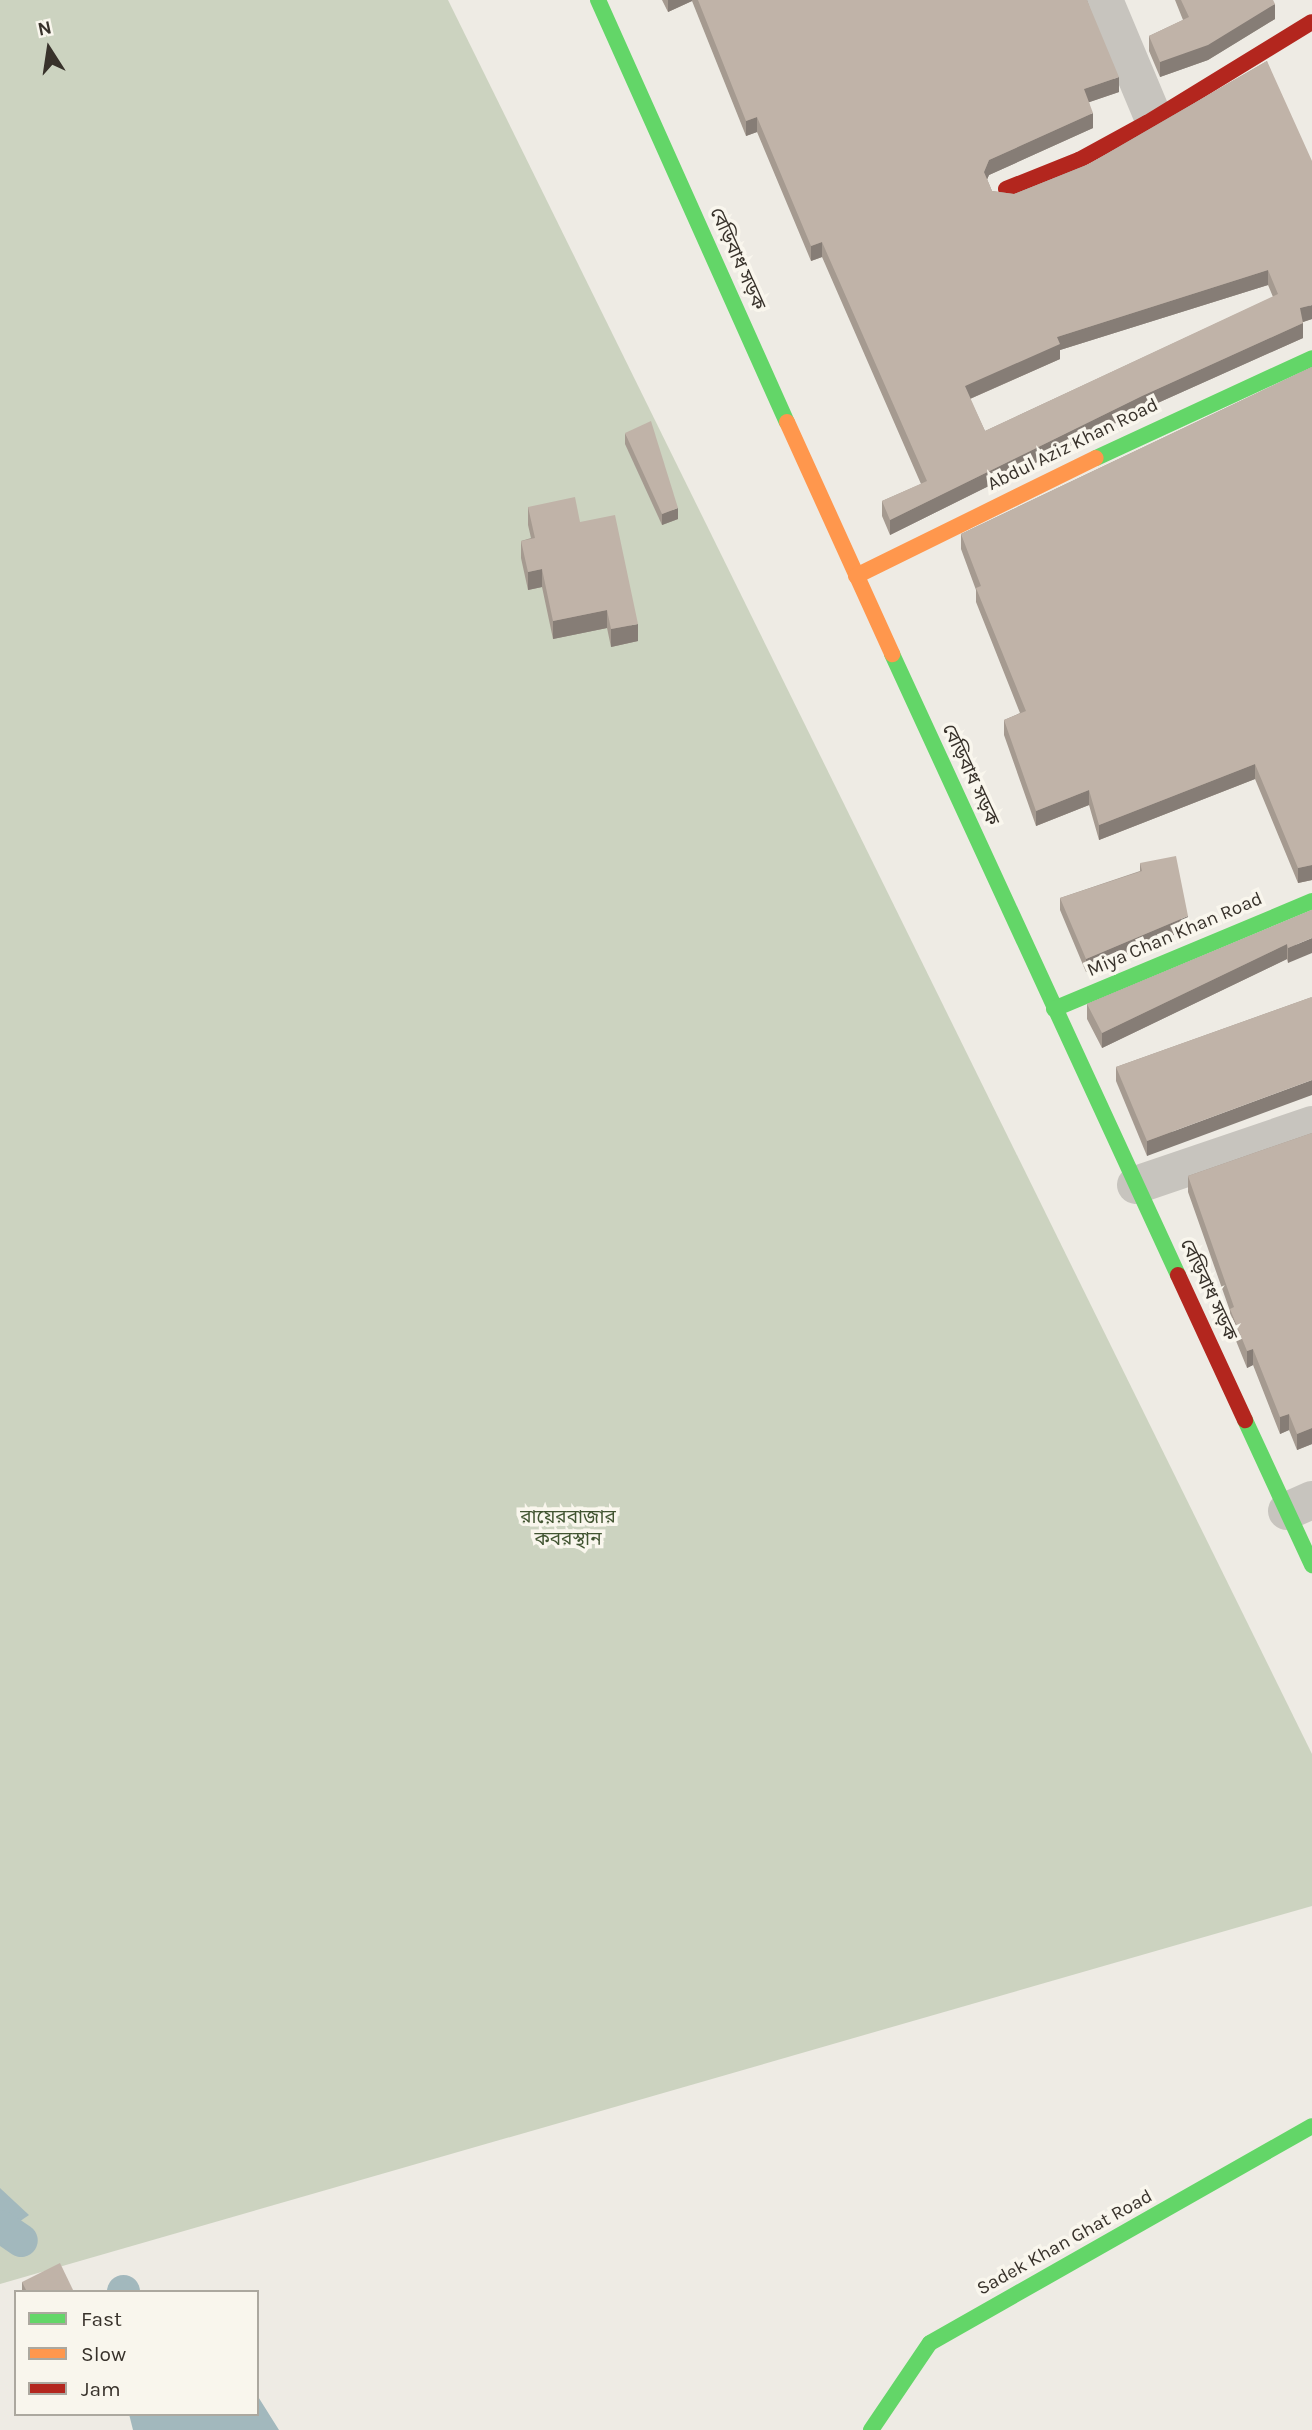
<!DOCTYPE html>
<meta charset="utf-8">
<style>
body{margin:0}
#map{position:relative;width:1312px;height:2430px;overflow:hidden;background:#eeebe4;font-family:Karla,"Noto Sans Bengali",sans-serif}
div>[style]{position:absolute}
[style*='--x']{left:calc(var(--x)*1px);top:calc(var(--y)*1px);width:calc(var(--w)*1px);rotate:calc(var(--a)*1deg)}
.green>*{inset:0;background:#ccd3c0}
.water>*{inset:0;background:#a2b8bd}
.canal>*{height:33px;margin:-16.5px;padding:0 16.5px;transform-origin:16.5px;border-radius:16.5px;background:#a2b8bd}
.street>*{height:38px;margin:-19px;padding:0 19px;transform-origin:19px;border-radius:19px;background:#c7c4be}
.fast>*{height:16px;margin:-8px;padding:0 8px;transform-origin:8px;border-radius:8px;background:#63d668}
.slow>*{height:16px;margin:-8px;padding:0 8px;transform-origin:8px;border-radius:8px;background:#ff974d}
.jam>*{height:16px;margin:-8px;padding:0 8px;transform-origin:8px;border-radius:8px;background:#b3261e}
.wall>*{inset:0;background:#a59a90}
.shaded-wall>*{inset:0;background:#867d76}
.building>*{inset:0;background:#c0b3a8}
span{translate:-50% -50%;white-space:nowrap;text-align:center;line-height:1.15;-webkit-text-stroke:7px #f9f6ed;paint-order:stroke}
.street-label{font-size:19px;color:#38322b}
.park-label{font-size:19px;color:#415431}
.legend{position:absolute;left:14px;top:2290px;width:245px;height:126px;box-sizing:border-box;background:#f9f6ed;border:2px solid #aca89f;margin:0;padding:9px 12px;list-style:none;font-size:21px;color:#38322b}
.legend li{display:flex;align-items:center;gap:14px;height:35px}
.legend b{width:35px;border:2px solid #aca89f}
.north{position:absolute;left:14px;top:14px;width:70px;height:70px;-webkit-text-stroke:5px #f9f6ed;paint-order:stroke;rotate:348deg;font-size:19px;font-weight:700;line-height:28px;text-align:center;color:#38322b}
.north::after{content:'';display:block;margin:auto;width:24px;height:32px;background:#38322b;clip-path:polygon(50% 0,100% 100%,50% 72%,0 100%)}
</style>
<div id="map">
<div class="green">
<div style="clip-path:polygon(0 0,448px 0,1312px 1754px,1312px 1906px,0 2284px)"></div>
</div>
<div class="water">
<div style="clip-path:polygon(0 2188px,29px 2215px,0 2235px)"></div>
<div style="clip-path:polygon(257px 2395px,279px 2430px,133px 2430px,129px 2414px,257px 2414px)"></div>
</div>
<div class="canal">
<div style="--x:0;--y:2226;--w:25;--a:34"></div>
<div style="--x:123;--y:2291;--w:1;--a:90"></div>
</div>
<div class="street">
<div style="--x:1104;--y:0;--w:127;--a:67.3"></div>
<div style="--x:1136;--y:1185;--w:186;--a:-18.8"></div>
<div style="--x:1287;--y:1511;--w:27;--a:-24"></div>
</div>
<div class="fast">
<div style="--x:598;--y:0;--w:462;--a:65.9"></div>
<div style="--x:1096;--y:458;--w:238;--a:-24.8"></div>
<div style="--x:892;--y:654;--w:684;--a:65.27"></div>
<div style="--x:1054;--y:1009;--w:280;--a:-22.7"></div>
<div style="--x:1245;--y:1420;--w:160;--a:65.2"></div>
<div style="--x:871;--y:2430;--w:105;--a:-55.9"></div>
<div style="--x:930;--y:2343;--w:439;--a:-29.6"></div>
</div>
<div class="slow">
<div style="--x:787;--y:422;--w:255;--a:65.6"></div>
<div style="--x:856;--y:576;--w:267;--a:-26.2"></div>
</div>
<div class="jam">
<div style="--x:1006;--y:189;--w:79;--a:-21.7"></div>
<div style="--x:1079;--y:160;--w:77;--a:-28.6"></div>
<div style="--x:1147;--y:123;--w:193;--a:-31.5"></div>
<div style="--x:1178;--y:1275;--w:160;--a:65.2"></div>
</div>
<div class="wall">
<div style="clip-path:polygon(evenodd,662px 0,1087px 0,1119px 92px,1089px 102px,1093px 128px,989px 175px,987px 179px,992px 191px,1014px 194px,1089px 164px,1267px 61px,1312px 319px,1303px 322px,1303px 338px,1142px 410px,890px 535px,882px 516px,882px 501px,921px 484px,822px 257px,811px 261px,757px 132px,746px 136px,692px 1px,668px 12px,662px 0,1268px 285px,1273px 297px,985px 431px,970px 399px,1060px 359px,1060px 350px,1268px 285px)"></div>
<div style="clip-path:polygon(1175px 0,1273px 0,1275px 19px,1208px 60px,1160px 77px,1149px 51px,1149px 36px,1183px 20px)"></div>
<div style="clip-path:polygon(1312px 367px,1312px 880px,1298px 883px,1255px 779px,1099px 840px,1089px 805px,1036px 826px,1004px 735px,1004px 720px,1020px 713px,976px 602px,976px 590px,961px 549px,961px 534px)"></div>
<div style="clip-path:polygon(625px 433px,678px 519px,662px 525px,625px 444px)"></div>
<div style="clip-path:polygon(528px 507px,580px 522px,638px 641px,611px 647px,607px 628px,553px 639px,542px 587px,528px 590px,521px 558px,521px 541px,531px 538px,528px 525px)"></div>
<div style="clip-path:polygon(1140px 863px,1188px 929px,1086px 972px,1060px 910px,1060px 898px,1140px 871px)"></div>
<div style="clip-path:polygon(1312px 910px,1288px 963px,1287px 959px,1102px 1048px,1087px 1019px,1087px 1004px)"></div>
<div style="clip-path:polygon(1312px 997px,1147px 1156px,1116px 1081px,1116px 1067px)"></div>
<div style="clip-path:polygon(1312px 1133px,1312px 1444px,1297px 1450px,1289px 1430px,1280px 1434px,1253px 1365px,1247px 1368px,1230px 1326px,1230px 1311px,1188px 1192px,1188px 1176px)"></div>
<div style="clip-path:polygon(22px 2282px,74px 2292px,22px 2292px)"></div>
</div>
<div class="shaded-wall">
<div style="clip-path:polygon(668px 0,692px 0,692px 1px,668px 12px)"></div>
<div style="clip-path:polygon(1275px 4px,1275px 19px,1208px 60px,1160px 77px,1160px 62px)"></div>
<div style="clip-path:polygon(1119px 77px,1119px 92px,1084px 104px,1084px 89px)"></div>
<div style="clip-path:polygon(1093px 113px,1093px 128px,989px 175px,984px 187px,984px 172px,989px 160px)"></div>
<div style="clip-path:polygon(757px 117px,757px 132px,746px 136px,746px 121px)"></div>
<div style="clip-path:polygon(822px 242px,822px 257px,811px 261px,811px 246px)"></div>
<div style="clip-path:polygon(1268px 270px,1268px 285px,1060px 350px,1060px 359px,965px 401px,965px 386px,1057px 337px)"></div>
<div style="clip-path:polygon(1312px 305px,1312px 319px,1300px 323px,1300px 308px)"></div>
<div style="clip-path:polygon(1303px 323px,1303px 338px,1142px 410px,890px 535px,890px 520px,1142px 396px)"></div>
<div style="clip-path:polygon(678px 508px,678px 519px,662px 525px,662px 514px)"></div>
<div style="clip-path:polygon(542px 569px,542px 587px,528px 590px,528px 572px)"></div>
<div style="clip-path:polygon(607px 610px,607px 628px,553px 639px,553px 621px)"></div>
<div style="clip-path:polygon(638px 624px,638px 641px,611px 647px,611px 629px)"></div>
<div style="clip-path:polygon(1255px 764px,1255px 779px,1099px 840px,1099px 825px)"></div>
<div style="clip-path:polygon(1089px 790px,1089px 805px,1036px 826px,1036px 811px)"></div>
<div style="clip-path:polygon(1312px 865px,1312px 880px,1298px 883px,1298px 868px)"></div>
<div style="clip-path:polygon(1188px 916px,1188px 929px,1086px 972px,1086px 959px)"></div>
<div style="clip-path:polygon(1312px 938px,1312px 953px,1288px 963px,1288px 948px)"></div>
<div style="clip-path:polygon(1287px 944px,1287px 959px,1102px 1048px,1102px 1033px)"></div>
<div style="clip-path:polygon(1312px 1080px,1312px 1095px,1147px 1156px,1147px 1141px)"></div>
<div style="clip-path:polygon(1253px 1349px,1253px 1365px,1247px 1368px,1247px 1351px)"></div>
<div style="clip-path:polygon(1289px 1414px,1289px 1430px,1280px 1434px,1280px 1417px)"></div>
<div style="clip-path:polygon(1312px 1428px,1312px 1444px,1297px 1450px,1297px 1434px)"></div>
</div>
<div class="building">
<div style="clip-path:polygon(evenodd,698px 0,1087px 0,1119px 77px,1084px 89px,1093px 113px,989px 160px,984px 172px,992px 191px,1014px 194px,1089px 164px,1267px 61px,1312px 161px,1312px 305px,1300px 308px,1303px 323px,1142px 396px,890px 520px,882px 501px,927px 481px,822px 242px,811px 246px,757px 117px,746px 121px,698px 0,1268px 270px,1278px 294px,985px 431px,965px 386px,1060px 344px,1057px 337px,1268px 270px)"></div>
<div style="clip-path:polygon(1181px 0,1273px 0,1275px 4px,1208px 45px,1160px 62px,1149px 36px,1189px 17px)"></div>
<div style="clip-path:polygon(1312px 367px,1312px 865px,1298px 868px,1255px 764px,1099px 825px,1089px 790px,1036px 811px,1004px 720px,1026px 711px,976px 588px,981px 586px,961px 534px)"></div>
<div style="clip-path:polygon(651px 421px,678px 508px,662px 514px,625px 433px)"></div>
<div style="clip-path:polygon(575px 497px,580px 522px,615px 515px,638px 624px,611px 629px,607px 610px,553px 621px,542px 569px,528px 572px,521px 541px,535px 538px,528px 507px)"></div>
<div style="clip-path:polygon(1176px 856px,1188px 916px,1086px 959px,1060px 898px,1142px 871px,1140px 863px)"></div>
<div style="clip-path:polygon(1312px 910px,1312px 938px,1288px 948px,1287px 944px,1102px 1033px,1087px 1004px)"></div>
<div style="clip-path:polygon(1312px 997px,1312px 1080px,1147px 1141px,1116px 1067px)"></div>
<div style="clip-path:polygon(1312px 1133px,1312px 1428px,1297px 1434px,1289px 1414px,1280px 1417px,1253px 1349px,1247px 1351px,1230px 1309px,1234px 1307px,1188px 1176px)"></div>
<div style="clip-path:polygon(60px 2263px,74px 2292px,27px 2292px,22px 2282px)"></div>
</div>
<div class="street-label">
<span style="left:737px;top:259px;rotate:66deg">বেড়িবাধ সড়ক</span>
<span style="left:1073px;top:445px;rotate:-26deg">Abdul Aziz Khan Road</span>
<span style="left:970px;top:775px;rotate:65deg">বেড়িবাধ সড়ক</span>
<span style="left:1175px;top:935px;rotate:-23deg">Miya Chan Khan Road</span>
<span style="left:1208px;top:1290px;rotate:65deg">বেড়িবাধ সড়ক</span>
<span style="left:1065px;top:2243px;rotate:-29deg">Sadek Khan Ghat Road</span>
</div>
<div class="park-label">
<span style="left:568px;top:1529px">রায়েরবাজার<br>কবরস্থান</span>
</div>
<ul class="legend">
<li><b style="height:9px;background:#63d668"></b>Fast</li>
<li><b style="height:9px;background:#ff974d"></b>Slow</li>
<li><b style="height:9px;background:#b3261e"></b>Jam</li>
</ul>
<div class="north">N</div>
</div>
